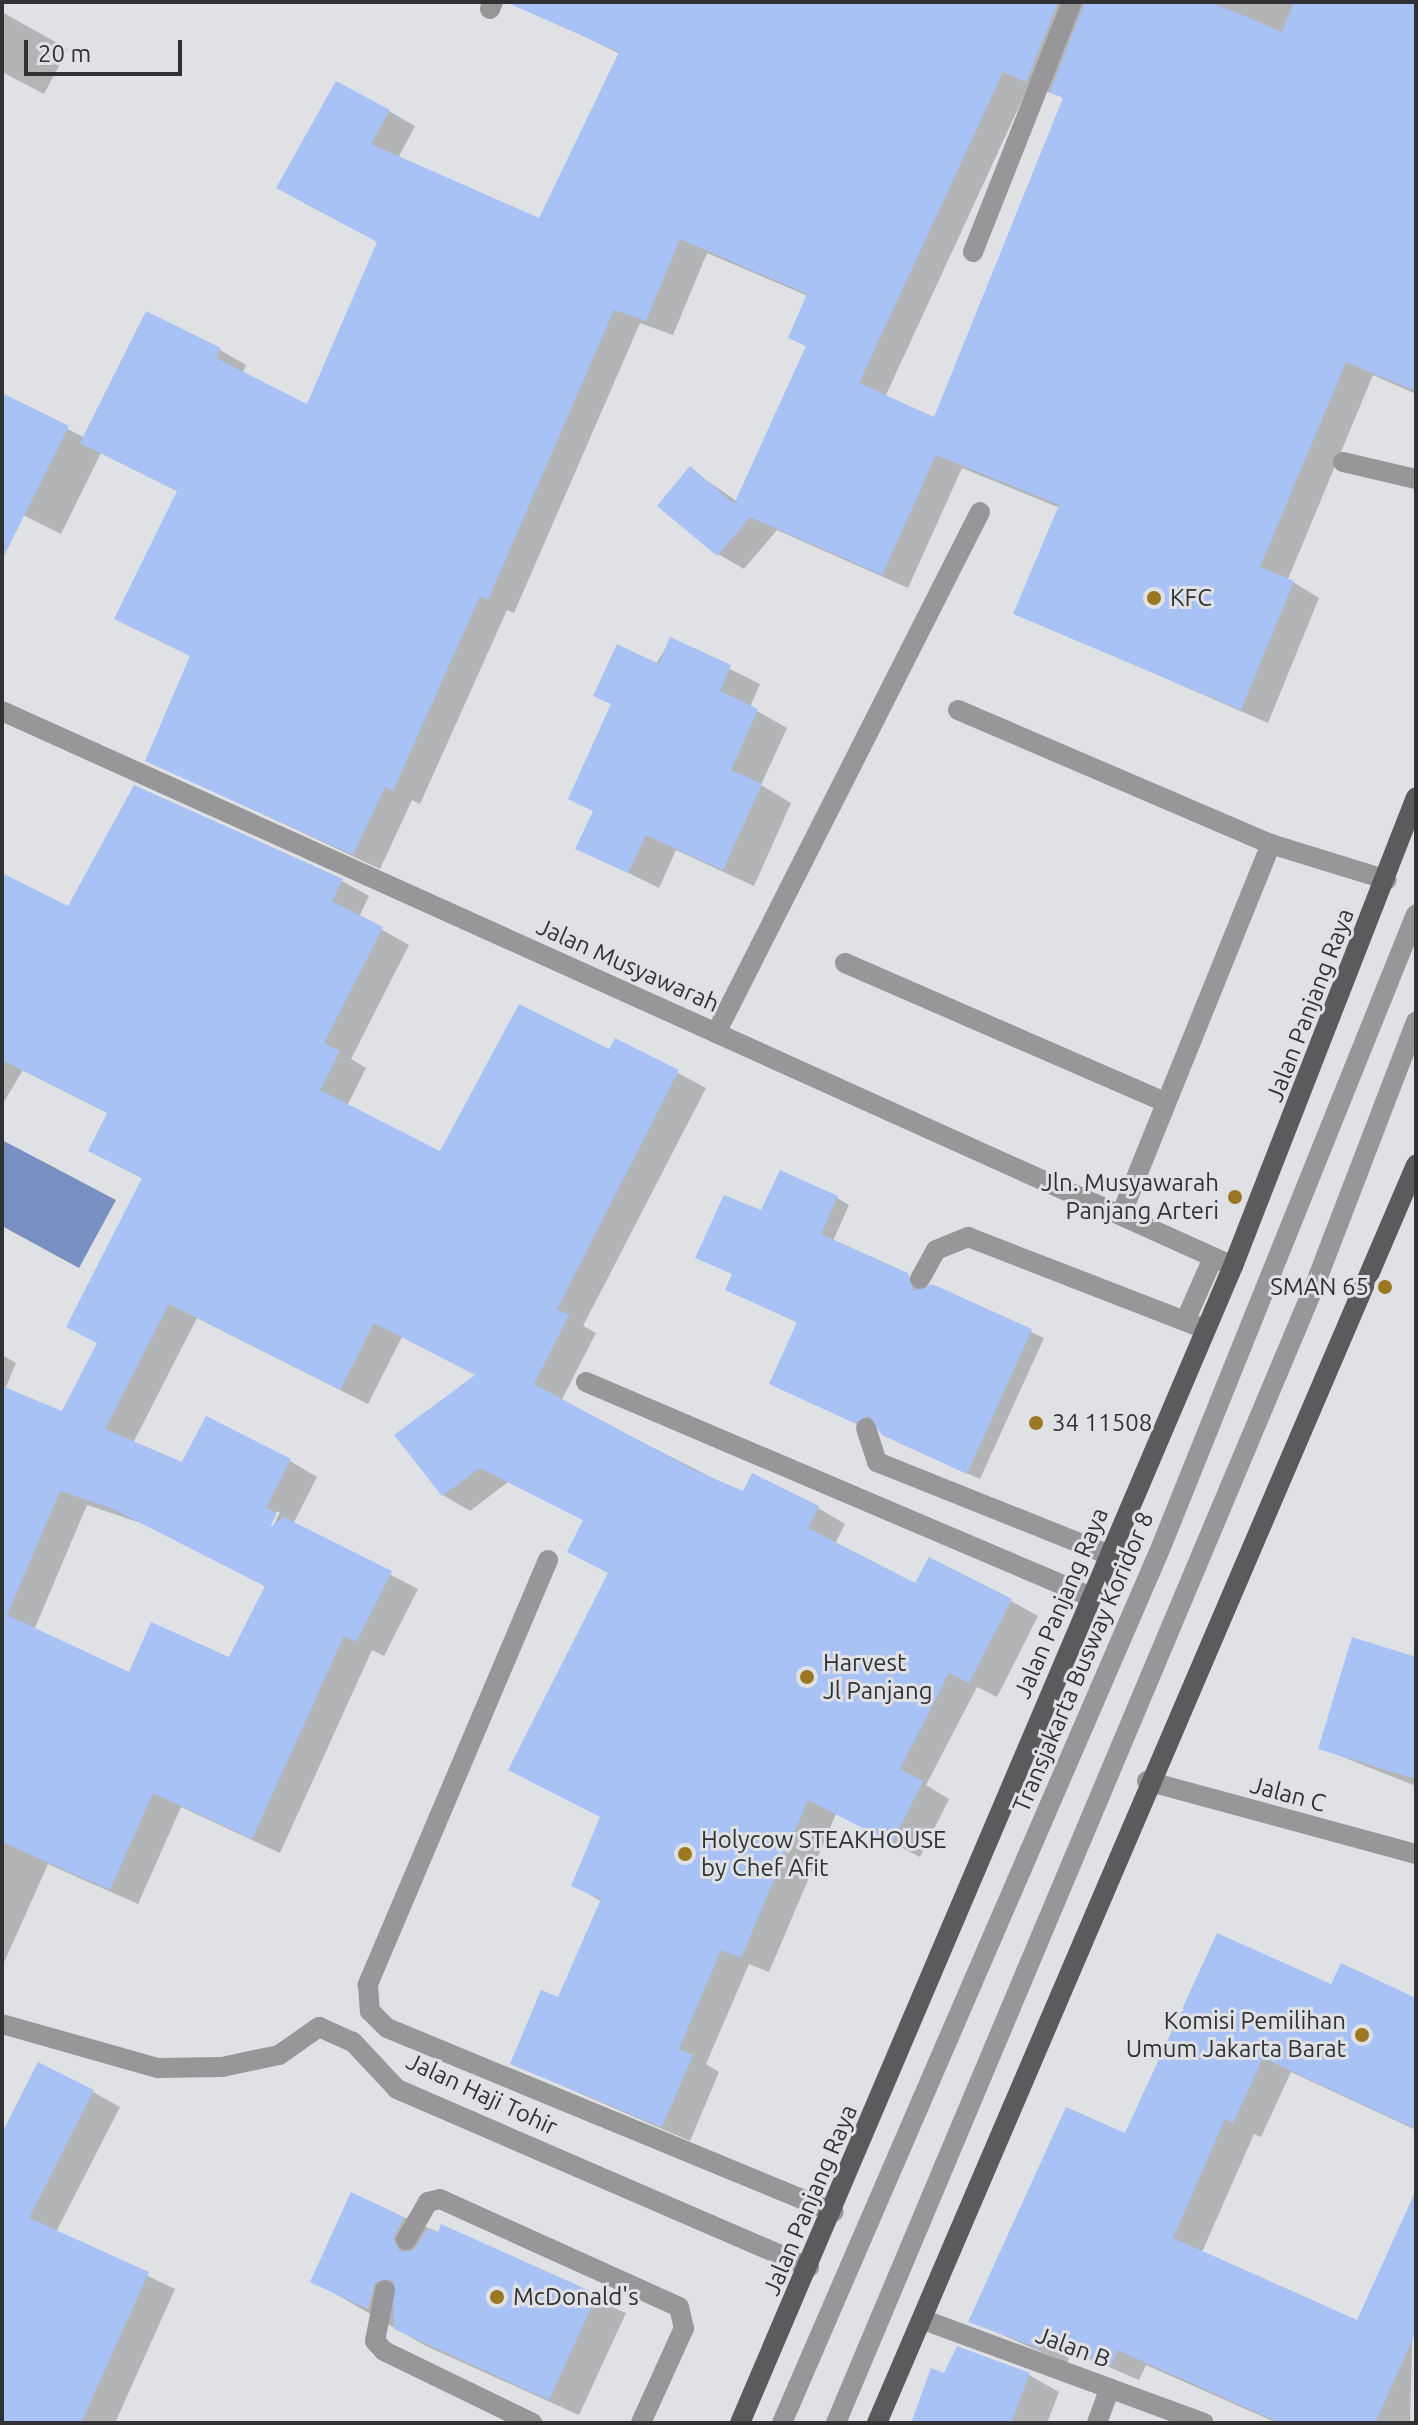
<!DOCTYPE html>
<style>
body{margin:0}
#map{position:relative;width:1418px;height:2425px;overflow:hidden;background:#e0e1e4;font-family:Ubuntu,sans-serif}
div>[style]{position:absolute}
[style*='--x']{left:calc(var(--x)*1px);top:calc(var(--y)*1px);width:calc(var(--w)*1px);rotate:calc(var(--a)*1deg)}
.water>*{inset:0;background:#7991c2}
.shadow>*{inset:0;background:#0003}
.building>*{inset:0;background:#a8c2f6}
.lane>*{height:20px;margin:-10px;padding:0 10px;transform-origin:10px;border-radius:10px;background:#979799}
.street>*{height:20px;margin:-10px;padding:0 10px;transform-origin:10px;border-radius:10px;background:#979799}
.primary>*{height:20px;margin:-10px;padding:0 10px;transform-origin:10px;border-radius:10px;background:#5a5b5d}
.dots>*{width:22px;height:22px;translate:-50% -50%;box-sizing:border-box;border:4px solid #e0e1e4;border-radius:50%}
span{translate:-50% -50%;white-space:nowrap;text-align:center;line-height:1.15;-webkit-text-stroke:6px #e0e1e4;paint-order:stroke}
.poi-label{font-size:24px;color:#313233}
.left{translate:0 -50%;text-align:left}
.right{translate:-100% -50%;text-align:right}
.street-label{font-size:24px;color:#313233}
.frame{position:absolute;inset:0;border:4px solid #313233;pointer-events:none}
.scale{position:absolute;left:24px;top:40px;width:158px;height:36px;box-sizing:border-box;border:4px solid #313233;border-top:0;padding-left:10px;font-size:24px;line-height:28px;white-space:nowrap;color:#313233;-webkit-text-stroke:6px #e0e1e4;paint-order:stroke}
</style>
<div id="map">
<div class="water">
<div style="clip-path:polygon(2px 1140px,116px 1200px,79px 1268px,2px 1226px)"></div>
</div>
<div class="shadow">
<div style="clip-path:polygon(evenodd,561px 2px,1416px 2px,1416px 394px,1373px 375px,1288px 579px,1319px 598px,1268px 723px,1016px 613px,1060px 508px,962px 468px,908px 588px,777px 530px,744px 569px,718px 554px,690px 469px,738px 502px,808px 347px,790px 337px,808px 296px,707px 253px,673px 335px,640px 323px,514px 613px,507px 610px,420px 804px,412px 800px,380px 869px,147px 760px,192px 657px,116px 618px,179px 492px,101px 453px,61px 534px,9px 508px,2px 522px,2px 395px,85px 438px,220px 350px,246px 365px,242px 374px,308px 406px,379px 242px,304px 203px,389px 111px,415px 126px,398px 158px,540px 220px,620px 54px,553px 21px,561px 2px,1029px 85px,1065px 98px,935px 420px,885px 397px,1029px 85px)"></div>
<div style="clip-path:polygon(2px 12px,68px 49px,44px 94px,2px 72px)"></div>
<div style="clip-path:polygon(671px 640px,760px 684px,750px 707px,787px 728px,761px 785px,791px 803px,754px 886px,676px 850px,659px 888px,578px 848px,595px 812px,571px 798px)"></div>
<div style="clip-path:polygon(evenodd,2px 875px,68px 909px,342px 881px,369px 896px,359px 917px,409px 945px,351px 1059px,366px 1068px,347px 1106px,441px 1154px,610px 1052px,616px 1040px,706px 1088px,583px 1326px,596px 1333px,561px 1401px,744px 1494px,818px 1508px,845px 1524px,835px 1544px,916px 1586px,1011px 1601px,1038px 1616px,997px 1697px,977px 1687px,926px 1785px,949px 1799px,920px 1857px,836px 1814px,769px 1972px,749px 1964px,706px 2064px,719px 2072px,690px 2141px,512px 2064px,559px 2000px,602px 1902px,574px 1885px,602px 1817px,610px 1574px,569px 1552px,585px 1521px,508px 1482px,470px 1511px,443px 1495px,477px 1375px,402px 1337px,368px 1404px,197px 1318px,133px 1443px,183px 1464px,207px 1418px,290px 1461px,317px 1477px,293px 1524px,418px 1589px,384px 1656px,372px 1650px,280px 1853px,181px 1807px,138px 1904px,48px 1864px,2px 1967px,2px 1355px,16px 1363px,5px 1389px,63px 1414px,99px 1343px,144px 1179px,118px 1166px,109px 1114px,23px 1070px,2px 1105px,2px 875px,87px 1505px,141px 1523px,267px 1587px,230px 1659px,130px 1675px,34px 1630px,87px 1505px,2px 875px,276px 1512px,280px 1512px,268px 1537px,264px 1535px,276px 1512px)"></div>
<div style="clip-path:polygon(837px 1198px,849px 1205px,833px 1241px,923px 1290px,932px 1286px,1044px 1338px,980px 1479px,897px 1442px,877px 1424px,868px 1429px,771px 1384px,798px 1323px,727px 1290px,762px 1213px)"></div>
<div style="clip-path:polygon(1416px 1659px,1416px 1786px,1320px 1748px)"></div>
<div style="clip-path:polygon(1332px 1987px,1416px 2000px,1416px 2130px,1291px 2072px,1261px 2137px,1254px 2134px,1202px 2252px,1358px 2322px,1416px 2195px,1410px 2423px,1277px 2423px,1146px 2365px,1139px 2380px,1072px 2351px,1067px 2363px,970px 2321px,1126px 2136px)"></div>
<div style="clip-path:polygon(93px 2092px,120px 2107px,56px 2232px,175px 2289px,115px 2423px,2px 2423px,2px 2137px)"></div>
<div style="clip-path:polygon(352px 2195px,626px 2313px,579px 2415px,426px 2346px,313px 2281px)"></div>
<div style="clip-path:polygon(1029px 2375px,1059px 2392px,1047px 2423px,913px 2423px,946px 2376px)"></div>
</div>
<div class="building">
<div style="clip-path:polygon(506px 2px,1058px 2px,1026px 82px,1003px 72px,859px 383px,934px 417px,1063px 98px,1050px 92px,1085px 2px,1211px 2px,1282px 32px,1294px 2px,1416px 2px,1416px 391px,1346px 362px,1260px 567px,1294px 581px,1241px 710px,1013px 614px,1059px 505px,936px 455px,882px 575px,750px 517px,717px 556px,657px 506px,690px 466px,734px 504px,806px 346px,788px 338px,807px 294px,680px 239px,646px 321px,614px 310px,488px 600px,480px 596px,393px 791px,385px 787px,353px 855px,145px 761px,190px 656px,114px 619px,177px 491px,80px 443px,146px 311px,221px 348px,216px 358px,307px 404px,377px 242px,276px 188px,336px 81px,390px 110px,371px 144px,539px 218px,619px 52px)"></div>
<div style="clip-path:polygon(2px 393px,69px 426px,2px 560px)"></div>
<div style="clip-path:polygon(670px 637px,731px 665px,720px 691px,758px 709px,731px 770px,762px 784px,723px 870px,646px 835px,628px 873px,575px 849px,593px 811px,568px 799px,611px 704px,593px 696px,617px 644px,659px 664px)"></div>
<div style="clip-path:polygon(evenodd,134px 785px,343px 879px,332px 901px,383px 927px,324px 1043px,340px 1051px,320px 1090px,440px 1151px,519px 1004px,609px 1049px,615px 1038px,679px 1070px,557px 1309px,569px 1315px,534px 1384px,696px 1471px,743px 1491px,752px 1473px,819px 1506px,808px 1528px,915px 1583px,929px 1557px,1012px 1599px,969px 1683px,949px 1673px,900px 1769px,923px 1781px,892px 1843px,808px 1800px,741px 1958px,721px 1950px,679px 2049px,693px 2055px,662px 2127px,510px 2064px,541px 1990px,558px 1997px,601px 1899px,571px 1886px,600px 1817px,508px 1770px,608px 1573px,567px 1552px,583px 1520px,480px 1468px,442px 1496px,394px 1435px,475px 1375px,374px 1323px,340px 1390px,169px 1304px,105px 1429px,182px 1462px,206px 1416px,291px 1459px,266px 1508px,277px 1513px,270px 1527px,284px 1517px,392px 1571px,356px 1642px,344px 1636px,252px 1839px,153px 1793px,110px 1890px,2px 1842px,2px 1386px,62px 1411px,97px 1343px,66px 1327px,142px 1178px,88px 1151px,107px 1113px,2px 1060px,2px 873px,68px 906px,134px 785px,60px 1491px,111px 1508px,265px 1586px,229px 1657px,151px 1622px,129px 1672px,7px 1615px,60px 1491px)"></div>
<div style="clip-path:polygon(780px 1170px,838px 1196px,821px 1234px,908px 1273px,914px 1291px,932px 1284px,1032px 1329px,967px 1474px,882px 1435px,869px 1416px,854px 1423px,769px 1384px,797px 1322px,725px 1290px,732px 1274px,695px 1258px,724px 1195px,761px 1210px)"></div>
<div style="clip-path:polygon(1352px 1637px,1416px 1657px,1416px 1779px,1318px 1749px)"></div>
<div style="clip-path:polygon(1217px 1933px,1331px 1984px,1341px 1963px,1416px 1998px,1416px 2129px,1263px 2058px,1233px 2123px,1225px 2119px,1173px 2238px,1357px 2320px,1416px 2190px,1416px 2332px,1375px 2423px,1280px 2423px,1118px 2350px,1111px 2366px,1044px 2336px,1039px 2348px,968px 2322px,1066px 2107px,1125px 2133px)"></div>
<div style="clip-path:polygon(38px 2062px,94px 2090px,29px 2218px,149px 2272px,81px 2423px,2px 2423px,2px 2133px)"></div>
<div style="clip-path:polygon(351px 2192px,404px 2217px,393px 2239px,400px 2252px,413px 2251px,428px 2228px,438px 2233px,441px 2224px,597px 2294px,549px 2400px,394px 2329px,393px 2280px,375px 2282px,368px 2309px,310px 2282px)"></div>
<div style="clip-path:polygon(957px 2346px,1030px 2373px,1011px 2423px,911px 2423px,931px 2368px,944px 2373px)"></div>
</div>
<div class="lane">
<div style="--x:1343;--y:462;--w:75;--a:13.1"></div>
<div style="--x:958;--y:710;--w:340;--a:23.2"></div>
<div style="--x:1271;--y:844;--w:121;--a:17.2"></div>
<div style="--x:845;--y:963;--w:349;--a:23.5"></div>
<div style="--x:1121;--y:1215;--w:400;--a:-68"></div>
<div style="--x:920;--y:1279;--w:33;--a:-61"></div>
<div style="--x:936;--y:1250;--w:35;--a:-22"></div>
<div style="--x:968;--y:1237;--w:254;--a:21.2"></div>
<div style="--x:1186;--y:1319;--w:67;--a:-66.1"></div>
<div style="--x:866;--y:1428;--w:36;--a:72"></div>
<div style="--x:877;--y:1462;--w:250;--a:21.8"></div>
<div style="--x:548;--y:1560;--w:462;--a:113"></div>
<div style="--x:368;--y:1985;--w:26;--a:86"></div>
<div style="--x:370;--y:2011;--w:24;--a:45"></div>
<div style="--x:387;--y:2028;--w:483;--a:22.4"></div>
<div style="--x:406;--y:2240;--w:44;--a:-59.9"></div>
<div style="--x:428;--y:2202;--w:12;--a:-14"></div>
<div style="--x:440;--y:2199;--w:262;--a:24.3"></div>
<div style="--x:679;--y:2307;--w:22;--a:77"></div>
<div style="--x:684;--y:2328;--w:104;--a:114.4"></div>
<div style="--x:385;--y:2290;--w:52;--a:101.1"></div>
<div style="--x:375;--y:2341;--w:13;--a:48"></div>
<div style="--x:384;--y:2351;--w:165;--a:25.9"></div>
<div style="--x:782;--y:2423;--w:954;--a:-66.6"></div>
<div style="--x:1161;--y:1547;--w:682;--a:-68.06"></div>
<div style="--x:836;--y:2423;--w:1238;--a:-67.18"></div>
<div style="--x:1316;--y:1282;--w:279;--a:-69"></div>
</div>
<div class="street">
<div style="--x:490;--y:9;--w:8;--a:-67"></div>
<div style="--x:973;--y:252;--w:269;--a:-68.4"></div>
<div style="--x:2;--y:711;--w:1350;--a:24.27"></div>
<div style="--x:716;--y:1033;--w:584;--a:-63.13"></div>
<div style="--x:586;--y:1382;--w:549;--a:23.06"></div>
<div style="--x:1147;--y:1781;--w:279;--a:15.2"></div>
<div style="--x:2;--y:2024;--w:162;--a:15.8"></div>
<div style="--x:158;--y:2068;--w:64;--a:-0.9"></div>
<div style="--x:222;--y:2067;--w:58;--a:-11.9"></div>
<div style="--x:279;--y:2055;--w:49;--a:-35"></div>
<div style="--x:319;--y:2027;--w:37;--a:24"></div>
<div style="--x:353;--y:2042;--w:64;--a:46.9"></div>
<div style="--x:397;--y:2089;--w:449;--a:23.4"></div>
<div style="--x:924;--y:2320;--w:298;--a:20.2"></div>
<div style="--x:1097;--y:2423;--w:37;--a:-70"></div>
</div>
<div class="primary">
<div style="--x:740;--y:2423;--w:1258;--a:-66.92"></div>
<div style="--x:1233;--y:1266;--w:503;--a:-68.68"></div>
<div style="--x:877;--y:2423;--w:1369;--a:-66.81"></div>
</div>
<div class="dots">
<div style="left:1154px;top:598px;background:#9b7722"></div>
<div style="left:1235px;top:1197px;background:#9b7722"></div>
<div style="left:1385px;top:1287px;background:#9b7722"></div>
<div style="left:1036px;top:1423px;background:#9b7722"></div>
<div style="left:807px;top:1677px;background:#9b7722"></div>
<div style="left:685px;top:1854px;background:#9b7722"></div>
<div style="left:1362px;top:2035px;background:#9b7722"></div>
<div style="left:497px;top:2297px;background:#9b7722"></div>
</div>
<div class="poi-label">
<span class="left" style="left:1170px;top:598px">KFC</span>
<span class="right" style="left:1219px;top:1197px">Jln. Musyawarah<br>Panjang Arteri</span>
<span class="right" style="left:1369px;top:1287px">SMAN 65</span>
<span class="left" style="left:1052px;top:1423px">34 11508</span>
<span class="left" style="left:823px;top:1677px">Harvest<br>Jl Panjang</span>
<span class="left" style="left:701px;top:1854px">Holycow STEAKHOUSE<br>by Chef Afit</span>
<span class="right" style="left:1346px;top:2035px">Komisi Pemilihan<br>Umum Jakarta Barat</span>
<span class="left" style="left:513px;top:2297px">McDonald's</span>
</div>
<div class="street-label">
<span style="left:628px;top:965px;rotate:24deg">Jalan Musyawarah</span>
<span style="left:1310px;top:1005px;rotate:-69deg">Jalan Panjang Raya</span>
<span style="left:1061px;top:1603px;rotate:-67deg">Jalan Panjang Raya</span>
<span style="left:1083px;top:1662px;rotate:-67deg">Transjakarta Busway Koridor 8</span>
<span style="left:1288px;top:1794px;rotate:15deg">Jalan C</span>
<span style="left:482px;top:2094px;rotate:25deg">Jalan Haji Tohir</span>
<span style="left:810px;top:2200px;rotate:-67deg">Jalan Panjang Raya</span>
<span style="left:1073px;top:2347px;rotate:20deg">Jalan B</span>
</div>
<div class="frame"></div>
<div class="scale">20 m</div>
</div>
